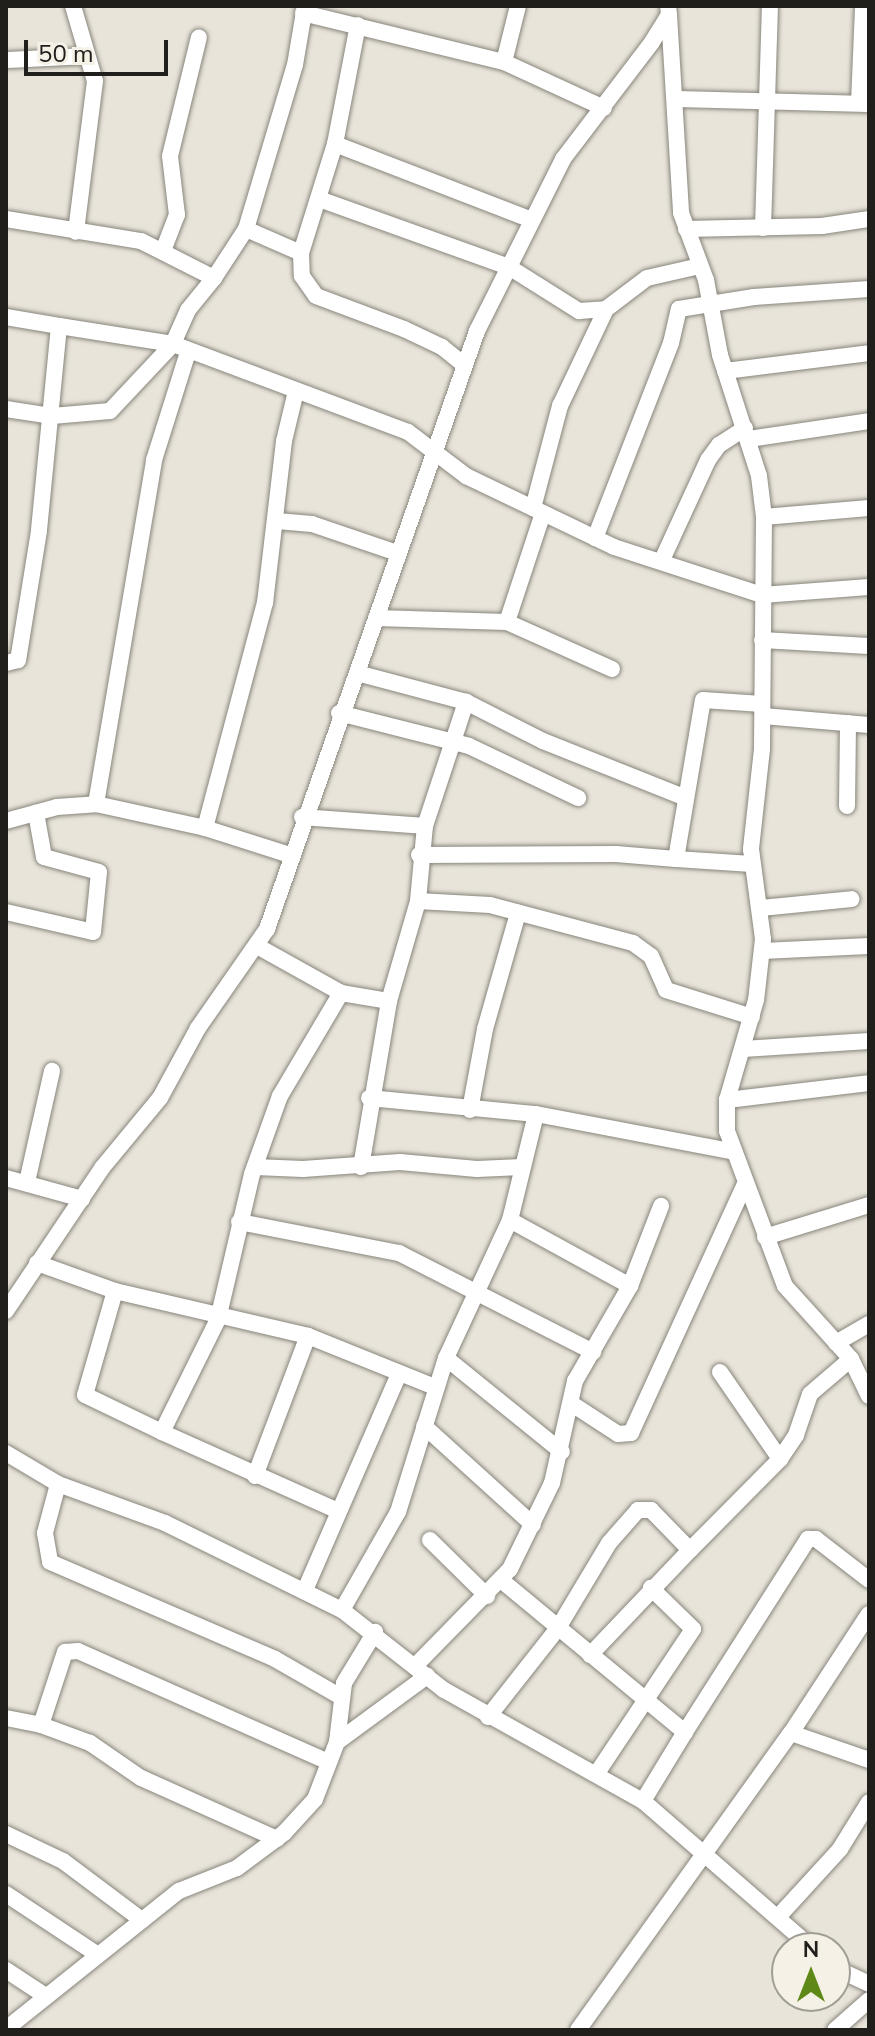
<!DOCTYPE html>
<style>
body{margin:0}
#map{position:relative;width:875px;height:2036px;overflow:hidden;background:#e8e4da;font-family:"Nunito Sans",sans-serif}
div>[style]{position:absolute}
[style*='--x']{left:calc(var(--x)*1px);top:calc(var(--y)*1px);width:calc(var(--w)*1px);rotate:calc(var(--a)*1deg)}
.roads{filter:drop-shadow(0 0 2px #88857c) drop-shadow(0 0 2px #88857c)}
.street>*{height:16px;margin:-8px;padding:0 8px;transform-origin:8px;border-radius:8px;background:#fff}
span{translate:-50% -50%;white-space:nowrap;text-align:center;line-height:1.15;-webkit-text-stroke:8px #f5f1e7;paint-order:stroke}
.frame{position:absolute;inset:0;border:8px solid #211f1c;pointer-events:none}
.north{position:absolute;left:771px;top:1932px;width:80px;height:80px;box-sizing:border-box;background:#f5f1e7;border:2px solid #a09d96;border-radius:50%;rotate:0deg;font-size:22px;font-weight:700;line-height:32px;text-align:center;color:#211f1c}
.north::after{content:'';display:block;margin:auto;width:28px;height:36px;background:#5f8917;clip-path:polygon(50% 0,100% 100%,50% 72%,0 100%)}
.scale{position:absolute;left:24px;top:40px;width:144px;height:36px;box-sizing:border-box;border:4px solid #211f1c;border-top:0;padding-left:10px;font-size:24px;line-height:28px;white-space:nowrap;color:#211f1c;-webkit-text-stroke:6px #f5f1e7;paint-order:stroke}
</style>
<div id="map">
<div class="roads">
<div class="street">
<div style="--x:73;--y:6;--w:78;--a:73.7"></div>
<div style="--x:95;--y:81;--w:152;--a:97.2"></div>
<div style="--x:303;--y:13;--w:207;--a:13.7"></div>
<div style="--x:504;--y:62;--w:110;--a:24.7"></div>
<div style="--x:669;--y:15;--w:198;--a:86.5"></div>
<div style="--x:681;--y:213;--w:72;--a:69.5"></div>
<div style="--x:706;--y:280;--w:76;--a:79.4"></div>
<div style="--x:720;--y:355;--w:127;--a:72.1"></div>
<div style="--x:759;--y:476;--w:41;--a:83"></div>
<div style="--x:764;--y:517;--w:232;--a:90.5"></div>
<div style="--x:762;--y:749;--w:101;--a:96.3"></div>
<div style="--x:751;--y:849;--w:91;--a:82.4"></div>
<div style="--x:763;--y:939;--w:61;--a:96.5"></div>
<div style="--x:756;--y:1000;--w:104;--a:106.2"></div>
<div style="--x:727;--y:1100;--w:31;--a:90"></div>
<div style="--x:727;--y:1131;--w:165;--a:69.5"></div>
<div style="--x:785;--y:1286;--w:98;--a:47.9"></div>
<div style="--x:851;--y:1359;--w:41;--a:64.1"></div>
<div style="--x:6;--y:60;--w:78;--a:-2.9"></div>
<div style="--x:504;--y:62;--w:58;--a:-76"></div>
<div style="--x:676;--y:99;--w:193;--a:1.5"></div>
<div style="--x:859;--y:103;--w:97;--a:-87.6"></div>
<div style="--x:335;--y:144;--w:211;--a:21.1"></div>
<div style="--x:319;--y:199;--w:202;--a:19.7"></div>
<div style="--x:509;--y:267;--w:83;--a:32.2"></div>
<div style="--x:579;--y:311;--w:27;--a:-4"></div>
<div style="--x:606;--y:309;--w:51;--a:-37.1"></div>
<div style="--x:647;--y:278;--w:54;--a:-12.8"></div>
<div style="--x:6;--y:219;--w:137;--a:9.3"></div>
<div style="--x:141;--y:241;--w:82;--a:26.9"></div>
<div style="--x:214;--y:278;--w:41;--a:129.1"></div>
<div style="--x:188;--y:310;--w:37;--a:114"></div>
<div style="--x:173;--y:344;--w:115;--a:-171"></div>
<div style="--x:59;--y:326;--w:206;--a:95.6"></div>
<div style="--x:39;--y:531;--w:131;--a:99.2"></div>
<div style="--x:18;--y:660;--w:12;--a:166"></div>
<div style="--x:763;--y:228;--w:222;--a:-88.2"></div>
<div style="--x:246;--y:229;--w:60;--a:23.6"></div>
<div style="--x:301;--y:253;--w:23;--a:88"></div>
<div style="--x:302;--y:276;--w:24;--a:55"></div>
<div style="--x:316;--y:296;--w:94;--a:20.6"></div>
<div style="--x:404;--y:329;--w:42;--a:25.3"></div>
<div style="--x:442;--y:347;--w:28;--a:39"></div>
<div style="--x:686;--y:229;--w:136;--a:-1.3"></div>
<div style="--x:822;--y:226;--w:48;--a:-8.5"></div>
<div style="--x:163;--y:251;--w:39;--a:-69"></div>
<div style="--x:177;--y:215;--w:59;--a:-96.8"></div>
<div style="--x:170;--y:156;--w:122;--a:-76.3"></div>
<div style="--x:301;--y:253;--w:114;--a:-72.7"></div>
<div style="--x:335;--y:144;--w:121;--a:-79.1"></div>
<div style="--x:214;--y:278;--w:59;--a:-56.9"></div>
<div style="--x:246;--y:229;--w:171;--a:-73.4"></div>
<div style="--x:295;--y:65;--w:60;--a:-80.4"></div>
<div style="--x:6;--y:317;--w:54;--a:9.6"></div>
<div style="--x:725;--y:371;--w:145;--a:-7.1"></div>
<div style="--x:6;--y:409;--w:47;--a:8.7"></div>
<div style="--x:52;--y:416;--w:58;--a:-4.9"></div>
<div style="--x:110;--y:411;--w:92;--a:-46.8"></div>
<div style="--x:173;--y:344;--w:251;--a:20.5"></div>
<div style="--x:408;--y:432;--w:73;--a:37.2"></div>
<div style="--x:466;--y:476;--w:164;--a:25.6"></div>
<div style="--x:614;--y:547;--w:156;--a:18"></div>
<div style="--x:762;--y:595;--w:107;--a:-4.3"></div>
<div style="--x:749;--y:439;--w:121;--a:-8.5"></div>
<div style="--x:533;--y:508;--w:106;--a:-75.2"></div>
<div style="--x:560;--y:406;--w:107;--a:-64.6"></div>
<div style="--x:543;--y:513;--w:115;--a:108.3"></div>
<div style="--x:507;--y:622;--w:115;--a:24.1"></div>
<div style="--x:764;--y:517;--w:105;--a:-4.9"></div>
<div style="--x:277;--y:521;--w:35;--a:5"></div>
<div style="--x:312;--y:524;--w:90;--a:18.8"></div>
<div style="--x:595;--y:538;--w:209;--a:-68.7"></div>
<div style="--x:671;--y:343;--w:35;--a:-77"></div>
<div style="--x:679;--y:309;--w:76;--a:-9.1"></div>
<div style="--x:754;--y:297;--w:115;--a:-4"></div>
<div style="--x:662;--y:560;--w:110;--a:-65.3"></div>
<div style="--x:708;--y:460;--w:19;--a:-54"></div>
<div style="--x:719;--y:445;--w:31;--a:-33"></div>
<div style="--x:376;--y:618;--w:131;--a:1.7"></div>
<div style="--x:762;--y:640;--w:107;--a:3.2"></div>
<div style="--x:357;--y:673;--w:113;--a:14.9"></div>
<div style="--x:466;--y:702;--w:86;--a:26.9"></div>
<div style="--x:543;--y:741;--w:152;--a:21.7"></div>
<div style="--x:339;--y:713;--w:134;--a:14.2"></div>
<div style="--x:469;--y:746;--w:121;--a:25.5"></div>
<div style="--x:763;--y:716;--w:106;--a:4.9"></div>
<div style="--x:96;--y:804;--w:349;--a:-80.4"></div>
<div style="--x:154;--y:460;--w:113;--a:-72.5"></div>
<div style="--x:847;--y:806;--w:83;--a:-89.3"></div>
<div style="--x:302;--y:817;--w:123;--a:4.2"></div>
<div style="--x:6;--y:821;--w:53;--a:-15.4"></div>
<div style="--x:57;--y:807;--w:39;--a:-4"></div>
<div style="--x:96;--y:804;--w:112;--a:12.4"></div>
<div style="--x:205;--y:828;--w:92;--a:17.7"></div>
<div style="--x:205;--y:828;--w:233;--a:-75.1"></div>
<div style="--x:265;--y:603;--w:163;--a:-83.3"></div>
<div style="--x:284;--y:441;--w:51;--a:-76.5"></div>
<div style="--x:419;--y:855;--w:197;--a:-0.3"></div>
<div style="--x:616;--y:854;--w:60;--a:4.8"></div>
<div style="--x:676;--y:859;--w:161;--a:-80.4"></div>
<div style="--x:703;--y:700;--w:59;--a:3.9"></div>
<div style="--x:676;--y:859;--w:76;--a:3.8"></div>
<div style="--x:418;--y:901;--w:72;--a:3.2"></div>
<div style="--x:490;--y:905;--w:148;--a:14.9"></div>
<div style="--x:633;--y:943;--w:22;--a:36"></div>
<div style="--x:651;--y:956;--w:37;--a:66"></div>
<div style="--x:666;--y:990;--w:90;--a:17.4"></div>
<div style="--x:761;--y:908;--w:91;--a:-5.6"></div>
<div style="--x:6;--y:912;--w:89;--a:12.9"></div>
<div style="--x:93;--y:932;--w:60;--a:-84.3"></div>
<div style="--x:99;--y:872;--w:57;--a:-164.7"></div>
<div style="--x:44;--y:857;--w:45;--a:-100.3"></div>
<div style="--x:257;--y:946;--w:96;--a:29.2"></div>
<div style="--x:341;--y:993;--w:49;--a:9.5"></div>
<div style="--x:762;--y:951;--w:107;--a:-2.7"></div>
<div style="--x:743;--y:1049;--w:126;--a:-3.6"></div>
<div style="--x:369;--y:1098;--w:168;--a:5.5"></div>
<div style="--x:536;--y:1114;--w:197;--a:10.8"></div>
<div style="--x:727;--y:1100;--w:143;--a:-6.8"></div>
<div style="--x:470;--y:1110;--w:82;--a:-79.5"></div>
<div style="--x:485;--y:1029;--w:121;--a:-74.1"></div>
<div style="--x:255;--y:1167;--w:48;--a:2.4"></div>
<div style="--x:303;--y:1169;--w:97;--a:-4.1"></div>
<div style="--x:400;--y:1162;--w:77;--a:5.2"></div>
<div style="--x:477;--y:1169;--w:45;--a:-2.5"></div>
<div style="--x:361;--y:1167;--w:168;--a:-80.4"></div>
<div style="--x:389;--y:1001;--w:104;--a:-73.8"></div>
<div style="--x:418;--y:901;--w:75;--a:-84.7"></div>
<div style="--x:425;--y:826;--w:131;--a:-71.7"></div>
<div style="--x:6;--y:1178;--w:79;--a:15.4"></div>
<div style="--x:27;--y:1182;--w:114;--a:-77.3"></div>
<div style="--x:510;--y:1220;--w:137;--a:28.8"></div>
<div style="--x:239;--y:1222;--w:163;--a:11"></div>
<div style="--x:399;--y:1253;--w:218;--a:27"></div>
<div style="--x:765;--y:1237;--w:109;--a:-17.1"></div>
<div style="--x:37;--y:1263;--w:83;--a:19.7"></div>
<div style="--x:115;--y:1291;--w:198;--a:13.1"></div>
<div style="--x:308;--y:1336;--w:137;--a:21.9"></div>
<div style="--x:115;--y:1291;--w:108;--a:106.1"></div>
<div style="--x:85;--y:1395;--w:85;--a:25.7"></div>
<div style="--x:6;--y:1311;--w:172;--a:-56.1"></div>
<div style="--x:102;--y:1168;--w:91;--a:-50.4"></div>
<div style="--x:160;--y:1098;--w:80;--a:-61.5"></div>
<div style="--x:198;--y:1028;--w:121;--a:-55.1"></div>
<div style="--x:267;--y:929;--w:634;--a:-70.65"></div>
<div style="--x:477;--y:331;--w:192;--a:-63.4"></div>
<div style="--x:563;--y:159;--w:147;--a:-52.7"></div>
<div style="--x:652;--y:42;--w:32;--a:-58"></div>
<div style="--x:669;--y:15;--w:9;--a:-96"></div>
<div style="--x:836;--y:1343;--w:38;--a:-30"></div>
<div style="--x:446;--y:1358;--w:149;--a:39"></div>
<div style="--x:720;--y:1372;--w:106;--a:55.4"></div>
<div style="--x:572;--y:1404;--w:55;--a:33.1"></div>
<div style="--x:618;--y:1434;--w:13;--a:-4"></div>
<div style="--x:631;--y:1433;--w:272;--a:-65.4"></div>
<div style="--x:424;--y:1426;--w:147;--a:42.2"></div>
<div style="--x:6;--y:1453;--w:61;--a:30.8"></div>
<div style="--x:58;--y:1484;--w:114;--a:20"></div>
<div style="--x:165;--y:1523;--w:197;--a:26.2"></div>
<div style="--x:342;--y:1610;--w:130;--a:38.1"></div>
<div style="--x:444;--y:1690;--w:228;--a:29.2"></div>
<div style="--x:643;--y:1801;--w:224;--a:41"></div>
<div style="--x:255;--y:1476;--w:150;--a:-69.3"></div>
<div style="--x:58;--y:1484;--w:51;--a:104.9"></div>
<div style="--x:45;--y:1533;--w:29;--a:80"></div>
<div style="--x:50;--y:1562;--w:245;--a:23.3"></div>
<div style="--x:275;--y:1659;--w:76;--a:29.9"></div>
<div style="--x:336;--y:1510;--w:191;--a:-155.9"></div>
<div style="--x:162;--y:1432;--w:126;--a:-63.6"></div>
<div style="--x:218;--y:1319;--w:149;--a:-76.8"></div>
<div style="--x:252;--y:1174;--w:83;--a:-70.3"></div>
<div style="--x:280;--y:1096;--w:120;--a:-59.4"></div>
<div style="--x:430;--y:1540;--w:80;--a:44.5"></div>
<div style="--x:501;--y:1580;--w:239;--a:39.6"></div>
<div style="--x:685;--y:1732;--w:81;--a:121.3"></div>
<div style="--x:305;--y:1590;--w:236;--a:-66.5"></div>
<div style="--x:342;--y:1610;--w:113;--a:-60.3"></div>
<div style="--x:398;--y:1512;--w:161;--a:-72.7"></div>
<div style="--x:446;--y:1358;--w:152;--a:-65.1"></div>
<div style="--x:510;--y:1220;--w:109;--a:-76.2"></div>
<div style="--x:590;--y:1655;--w:145;--a:-46.4"></div>
<div style="--x:416;--y:1665;--w:134;--a:-45.6"></div>
<div style="--x:510;--y:1569;--w:96;--a:-64"></div>
<div style="--x:552;--y:1483;--w:105;--a:-77.3"></div>
<div style="--x:575;--y:1381;--w:110;--a:-59.9"></div>
<div style="--x:630;--y:1286;--w:86;--a:-68.8"></div>
<div style="--x:488;--y:1717;--w:113;--a:-51.8"></div>
<div style="--x:558;--y:1628;--w:99;--a:-59"></div>
<div style="--x:609;--y:1543;--w:44;--a:-48.7"></div>
<div style="--x:638;--y:1510;--w:13;--a:0"></div>
<div style="--x:651;--y:1510;--w:56;--a:45.7"></div>
<div style="--x:690;--y:1550;--w:128;--a:-45.3"></div>
<div style="--x:780;--y:1459;--w:29;--a:-56"></div>
<div style="--x:796;--y:1435;--w:43;--a:-71.1"></div>
<div style="--x:810;--y:1394;--w:54;--a:-40.5"></div>
<div style="--x:6;--y:1718;--w:36;--a:11"></div>
<div style="--x:685;--y:1732;--w:229;--a:-57.5"></div>
<div style="--x:808;--y:1539;--w:8;--a:0"></div>
<div style="--x:816;--y:1539;--w:67;--a:37.7"></div>
<div style="--x:791;--y:1733;--w:83;--a:19.1"></div>
<div style="--x:337;--y:1742;--w:59;--a:-83.2"></div>
<div style="--x:344;--y:1683;--w:60;--a:-58.7"></div>
<div style="--x:597;--y:1773;--w:173;--a:-56.3"></div>
<div style="--x:693;--y:1629;--w:59;--a:-135.7"></div>
<div style="--x:6;--y:1834;--w:63;--a:25.3"></div>
<div style="--x:63;--y:1861;--w:99;--a:36.8"></div>
<div style="--x:277;--y:1839;--w:149;--a:-155.8"></div>
<div style="--x:141;--y:1778;--w:62;--a:-145.5"></div>
<div style="--x:90;--y:1743;--w:52;--a:-159.8"></div>
<div style="--x:41;--y:1725;--w:77;--a:-71.8"></div>
<div style="--x:65;--y:1652;--w:13;--a:-4"></div>
<div style="--x:78;--y:1651;--w:274;--a:23.9"></div>
<div style="--x:6;--y:1894;--w:107;--a:33.5"></div>
<div style="--x:778;--y:1917;--w:92;--a:-47.6"></div>
<div style="--x:840;--y:1849;--w:55;--a:-58.3"></div>
<div style="--x:835;--y:1968;--w:38;--a:25"></div>
<div style="--x:6;--y:1970;--w:45;--a:33.3"></div>
<div style="--x:6;--y:2029;--w:221;--a:-38.6"></div>
<div style="--x:179;--y:1891;--w:62;--a:-21.6"></div>
<div style="--x:237;--y:1868;--w:59;--a:-36.7"></div>
<div style="--x:284;--y:1833;--w:46;--a:-47.6"></div>
<div style="--x:315;--y:1799;--w:61;--a:-68.9"></div>
<div style="--x:337;--y:1742;--w:112;--a:-36.3"></div>
<div style="--x:578;--y:2030;--w:365;--a:-54.4"></div>
<div style="--x:791;--y:1733;--w:142;--a:-56.8"></div>
<div style="--x:835;--y:2030;--w:45;--a:-41.4"></div>
</div>
</div>
<div class="frame"></div>
<div class="north">N</div>
<div class="scale">50 m</div>
</div>
